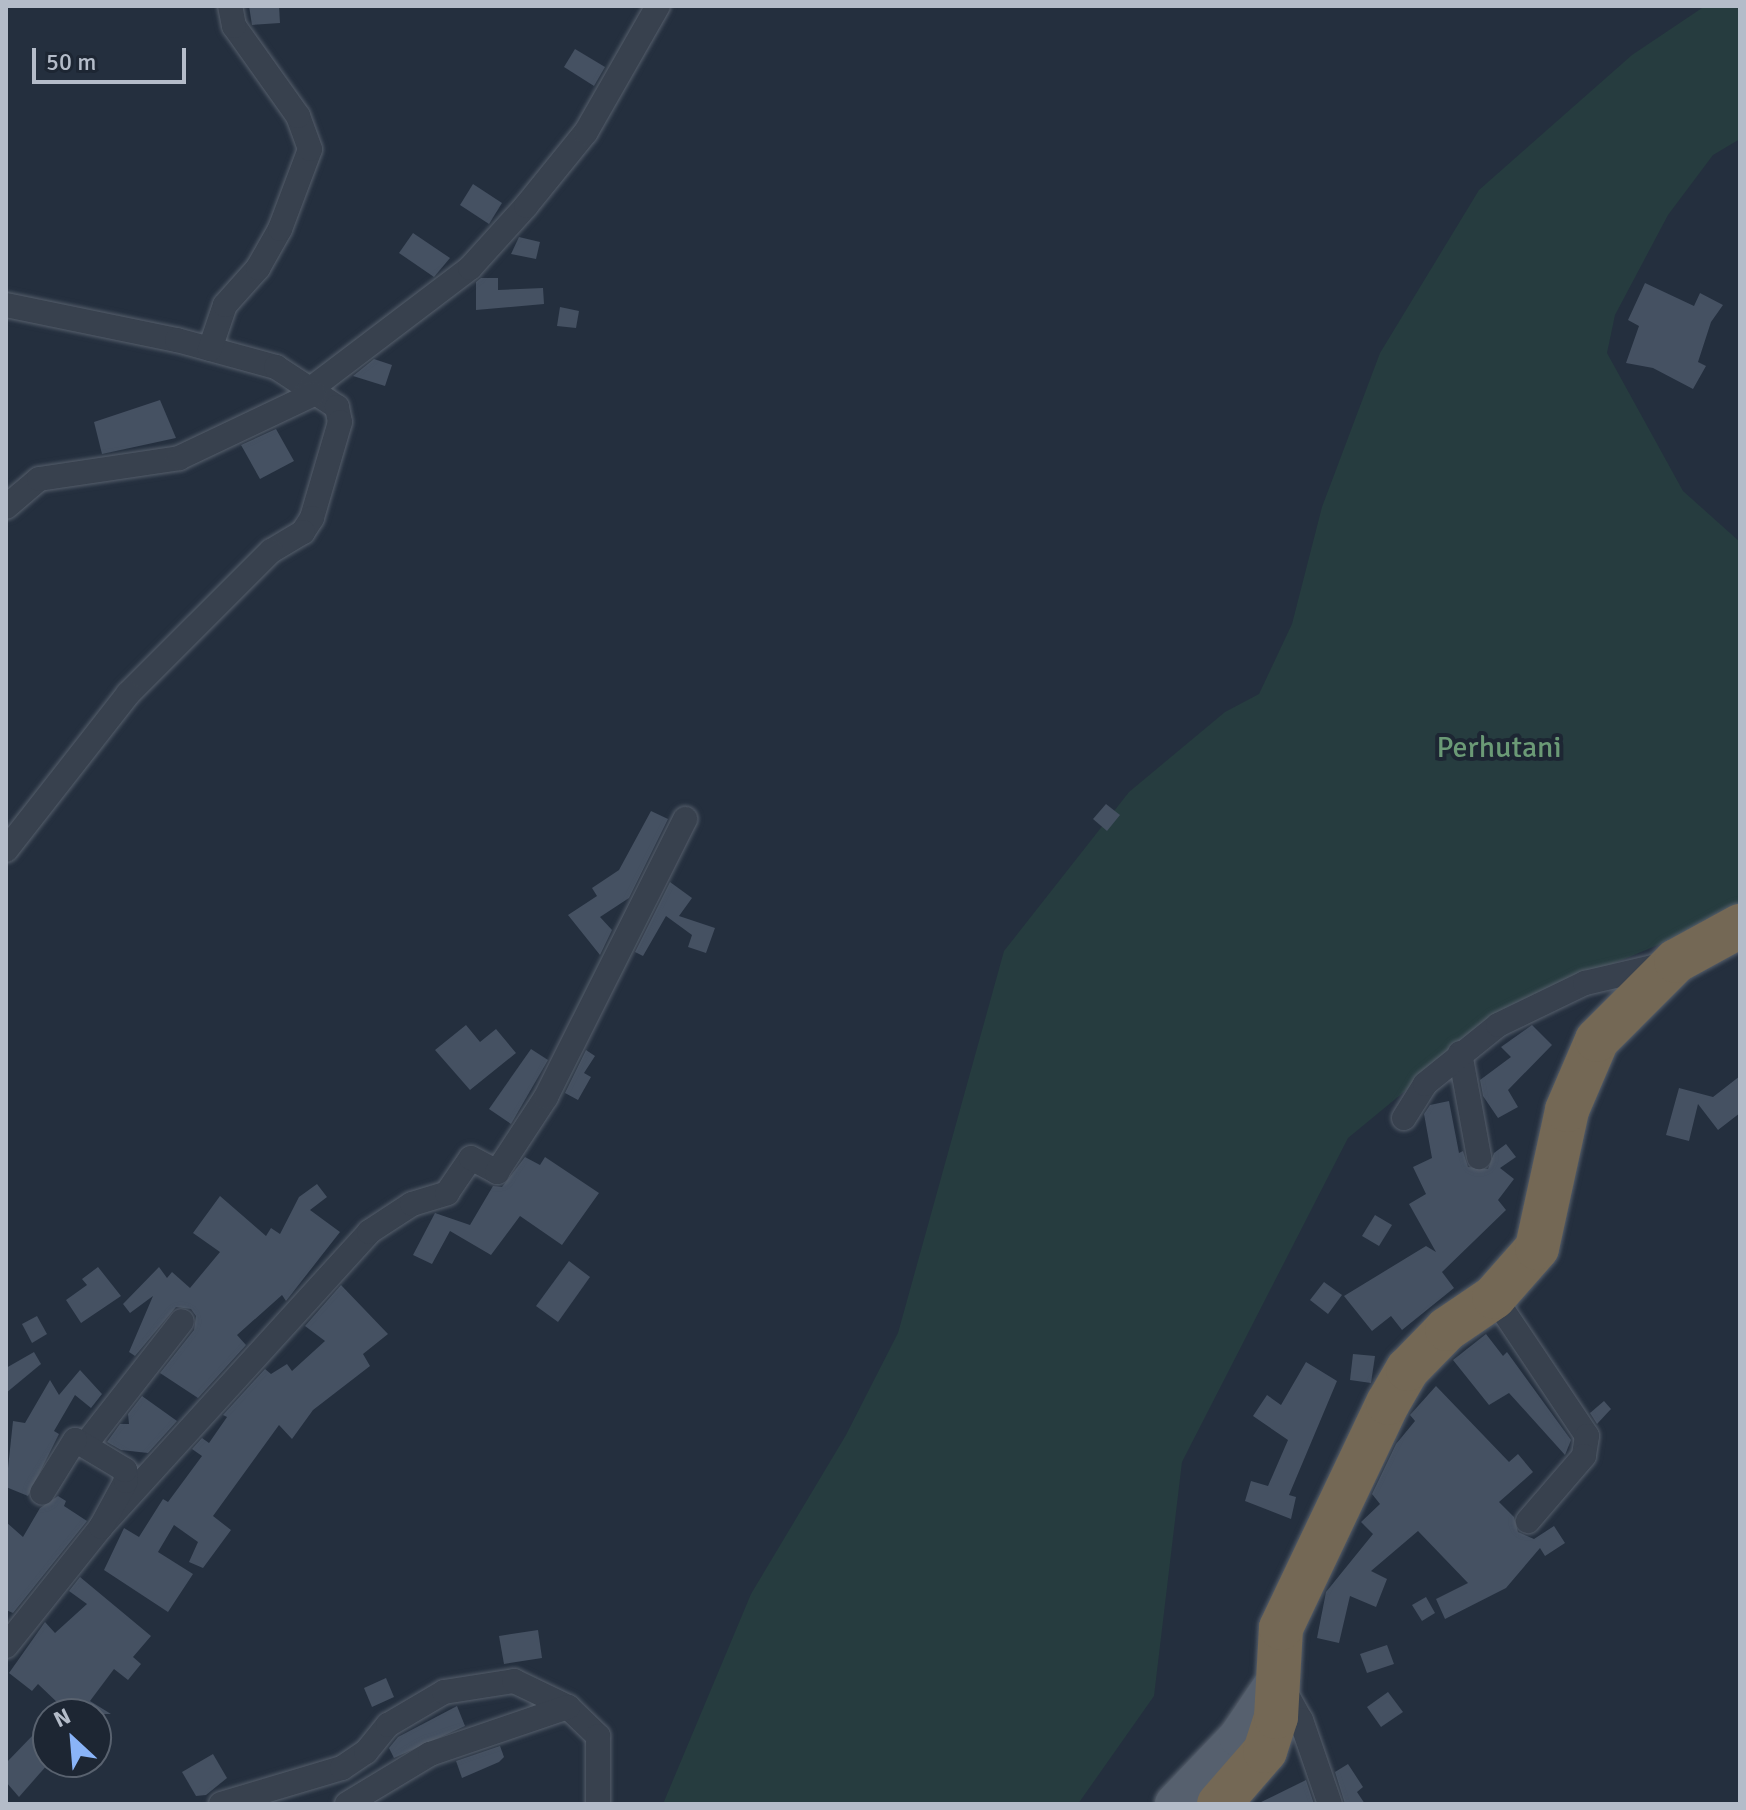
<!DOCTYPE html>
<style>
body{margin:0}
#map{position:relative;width:1746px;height:1810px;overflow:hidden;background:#242f3e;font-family:Signika,sans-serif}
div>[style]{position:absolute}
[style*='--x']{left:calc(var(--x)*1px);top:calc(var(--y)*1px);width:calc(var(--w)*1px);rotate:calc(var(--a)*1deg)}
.green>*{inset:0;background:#263c3f}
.building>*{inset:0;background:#455162}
.roads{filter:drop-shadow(0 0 2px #565f6c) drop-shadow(0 0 2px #565f6c)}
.street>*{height:24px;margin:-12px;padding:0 12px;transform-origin:12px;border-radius:12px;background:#38414e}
.primary>*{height:40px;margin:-20px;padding:0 20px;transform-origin:20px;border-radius:20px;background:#56606e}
.highway>*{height:44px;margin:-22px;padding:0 22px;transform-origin:22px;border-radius:22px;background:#746855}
span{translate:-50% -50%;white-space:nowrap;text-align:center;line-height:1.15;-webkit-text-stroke:8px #1d2633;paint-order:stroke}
.park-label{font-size:30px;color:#6b9a76}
.frame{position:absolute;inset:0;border:8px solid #b4bcc9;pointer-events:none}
.north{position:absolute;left:32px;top:1698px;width:80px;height:80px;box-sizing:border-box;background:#1d2633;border:2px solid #59626f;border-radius:50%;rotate:334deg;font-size:22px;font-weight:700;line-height:32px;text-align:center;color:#b4bcc9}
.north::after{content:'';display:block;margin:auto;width:28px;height:36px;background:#8ab4f8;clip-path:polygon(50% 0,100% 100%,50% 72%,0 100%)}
.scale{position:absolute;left:32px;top:48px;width:154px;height:36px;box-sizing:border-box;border:4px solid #b4bcc9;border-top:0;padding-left:10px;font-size:24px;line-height:28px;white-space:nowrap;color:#b4bcc9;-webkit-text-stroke:6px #1d2633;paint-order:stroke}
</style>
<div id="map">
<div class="green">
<div style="clip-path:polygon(1705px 6px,1740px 6px,1740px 139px,1713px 155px,1668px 215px,1615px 315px,1607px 353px,1683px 491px,1740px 542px,1740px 911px,1506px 1008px,1348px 1138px,1182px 1462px,1154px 1696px,1078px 1804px,663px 1804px,751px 1594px,846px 1435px,898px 1333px,1004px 951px,1129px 792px,1225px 712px,1259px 694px,1292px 624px,1322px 507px,1380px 353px,1479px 190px,1632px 55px)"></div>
</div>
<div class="building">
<div style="clip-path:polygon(249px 6px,279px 6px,280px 23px,252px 25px)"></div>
<div style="clip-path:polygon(575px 49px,605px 67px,594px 86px,564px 67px)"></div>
<div style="clip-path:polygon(473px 184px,502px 203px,489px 224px,460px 205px)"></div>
<div style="clip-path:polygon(413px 233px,450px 258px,434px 277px,399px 253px)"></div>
<div style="clip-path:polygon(519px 237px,540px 242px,536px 259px,511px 254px)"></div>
<div style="clip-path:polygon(481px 278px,498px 278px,498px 290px,543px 288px,544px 304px,476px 310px,476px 282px)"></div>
<div style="clip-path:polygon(1645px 283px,1694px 306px,1700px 293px,1723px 305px,1711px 322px,1698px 362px,1706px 366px,1693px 389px,1653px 368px,1626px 363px,1639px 326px,1628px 320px)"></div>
<div style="clip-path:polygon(560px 307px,579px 311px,576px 328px,557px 326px)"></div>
<div style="clip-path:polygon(374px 359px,392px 365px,385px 386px,353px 376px)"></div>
<div style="clip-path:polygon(160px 400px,176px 438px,102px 454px,94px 422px)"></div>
<div style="clip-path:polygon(276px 429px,294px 461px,260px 479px,241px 445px)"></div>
<div style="clip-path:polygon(1106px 804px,1120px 815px,1107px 831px,1093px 819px)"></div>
<div style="clip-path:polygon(651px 811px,668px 819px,629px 898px,600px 917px,612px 930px,600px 955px,568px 915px,597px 896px,592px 888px,619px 870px)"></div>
<div style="clip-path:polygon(670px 882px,692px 898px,679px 916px,715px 928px,706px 953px,688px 947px,692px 935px,666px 916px,643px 956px,635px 952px)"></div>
<div style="clip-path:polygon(466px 1025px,480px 1042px,496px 1029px,516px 1053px,470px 1090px,435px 1050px)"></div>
<div style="clip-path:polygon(1532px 1025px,1552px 1045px,1508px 1090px,1518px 1107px,1498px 1118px,1483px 1096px,1480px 1080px,1511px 1057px,1501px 1047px)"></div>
<div style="clip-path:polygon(531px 1049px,548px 1060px,511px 1124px,489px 1109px)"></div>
<div style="clip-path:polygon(586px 1050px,595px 1056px,584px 1073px,591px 1077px,578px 1100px,565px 1093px)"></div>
<div style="clip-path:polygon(1740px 1076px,1740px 1113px,1718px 1130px,1698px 1104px,1689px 1141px,1666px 1135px,1679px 1088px,1713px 1097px)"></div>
<div style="clip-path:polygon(1449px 1101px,1459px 1153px,1463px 1151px,1468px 1167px,1488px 1169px,1494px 1153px,1506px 1144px,1516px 1157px,1500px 1168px,1514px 1179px,1498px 1200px,1506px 1210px,1442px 1272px,1454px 1288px,1402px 1330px,1391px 1316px,1372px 1331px,1344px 1296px,1426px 1246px,1436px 1252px,1409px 1204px,1426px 1194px,1413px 1167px,1432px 1158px,1424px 1114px,1430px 1105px)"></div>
<div style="clip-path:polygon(525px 1157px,540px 1165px,545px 1157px,599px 1193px,562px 1245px,520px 1216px,491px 1255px,450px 1231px,432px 1264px,413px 1255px,435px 1213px,470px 1225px,493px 1186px,502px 1187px)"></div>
<div style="clip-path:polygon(317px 1184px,327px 1197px,310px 1210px,340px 1232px,286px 1301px,282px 1295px,237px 1335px,246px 1345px,198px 1398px,160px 1373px,194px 1330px,196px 1316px,191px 1309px,176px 1307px,135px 1356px,129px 1352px,153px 1296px,130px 1313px,123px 1304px,159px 1267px,167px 1278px,172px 1272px,190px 1288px,220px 1252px,193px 1233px,220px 1196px,266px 1236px,271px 1228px,280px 1234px,299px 1197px)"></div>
<div style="clip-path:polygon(1375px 1215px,1392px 1225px,1379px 1246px,1362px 1236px)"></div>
<div style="clip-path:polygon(569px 1261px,590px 1277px,558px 1322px,536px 1306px)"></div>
<div style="clip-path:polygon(98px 1267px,121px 1296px,81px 1323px,66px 1300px,87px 1285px,82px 1279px)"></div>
<div style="clip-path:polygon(1324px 1282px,1342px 1295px,1328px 1314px,1310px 1300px)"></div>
<div style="clip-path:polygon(341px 1285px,388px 1334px,363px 1354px,370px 1366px,313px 1410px,292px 1439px,279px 1425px,213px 1516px,231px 1530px,203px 1568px,189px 1562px,198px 1542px,174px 1525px,158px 1552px,193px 1574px,168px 1612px,104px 1570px,124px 1528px,139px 1537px,163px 1499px,168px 1502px,202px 1456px,192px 1449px,202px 1438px,209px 1443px,227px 1417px,223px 1415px,265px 1369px,271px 1374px,287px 1364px,292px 1371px,325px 1341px,305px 1326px)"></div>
<div style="clip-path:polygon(37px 1316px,47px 1334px,32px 1343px,22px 1324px)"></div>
<div style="clip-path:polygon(1486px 1334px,1503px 1356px,1507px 1352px,1571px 1440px,1565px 1455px,1509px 1393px,1489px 1405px,1453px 1360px)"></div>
<div style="clip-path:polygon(34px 1352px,41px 1364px,6px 1393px,6px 1368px)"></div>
<div style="clip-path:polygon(1353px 1354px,1375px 1356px,1371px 1383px,1350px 1380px)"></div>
<div style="clip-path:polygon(1306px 1362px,1337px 1381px,1289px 1495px,1296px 1497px,1291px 1519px,1245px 1501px,1251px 1481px,1268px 1486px,1288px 1440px,1253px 1416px,1267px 1395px,1281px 1405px)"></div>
<div style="clip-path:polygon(80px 1370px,102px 1394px,91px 1408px,75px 1395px,54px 1431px,59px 1434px,28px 1496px,6px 1487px,13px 1421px,25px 1423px,50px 1380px,59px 1395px)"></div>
<div style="clip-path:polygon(1436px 1386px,1509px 1462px,1518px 1454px,1533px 1472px,1499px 1502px,1514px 1517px,1518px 1532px,1534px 1539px,1554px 1526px,1565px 1543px,1545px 1556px,1540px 1548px,1506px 1588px,1445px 1619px,1436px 1599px,1468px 1583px,1418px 1531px,1371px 1571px,1387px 1579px,1376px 1607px,1350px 1596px,1339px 1643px,1317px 1638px,1326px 1592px,1373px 1534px,1361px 1522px,1380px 1504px,1372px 1494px,1396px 1444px,1415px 1421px,1410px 1415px)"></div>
<div style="clip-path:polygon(142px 1396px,177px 1421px,148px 1453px,121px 1450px,107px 1442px,120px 1424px,129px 1424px,128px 1414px)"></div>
<div style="clip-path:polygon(1604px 1401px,1611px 1409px,1597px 1424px,1590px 1413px)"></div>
<div style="clip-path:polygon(58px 1496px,66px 1501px,64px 1506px,87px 1521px,13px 1613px,6px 1610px,6px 1522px,23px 1537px,40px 1508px)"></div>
<div style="clip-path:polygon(80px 1577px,151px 1636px,133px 1657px,141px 1664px,128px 1680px,114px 1669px,90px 1701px,111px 1714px,56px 1714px,61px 1706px,38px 1684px,32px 1691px,9px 1673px,45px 1622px,55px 1633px,87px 1604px,69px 1591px)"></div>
<div style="clip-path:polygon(1426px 1597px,1435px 1613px,1422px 1621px,1412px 1605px)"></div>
<div style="clip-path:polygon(538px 1630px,542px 1658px,504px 1664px,499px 1636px)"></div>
<div style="clip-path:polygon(1387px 1645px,1394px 1664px,1367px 1673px,1360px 1654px)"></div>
<div style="clip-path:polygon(386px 1678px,394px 1697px,372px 1707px,364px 1688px)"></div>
<div style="clip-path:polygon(1388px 1692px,1403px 1712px,1381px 1727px,1367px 1707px)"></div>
<div style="clip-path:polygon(457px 1706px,465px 1726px,394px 1758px,389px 1748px,398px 1737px)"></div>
<div style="clip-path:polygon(35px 1733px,48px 1744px,48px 1764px,19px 1797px,6px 1782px,6px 1763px)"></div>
<div style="clip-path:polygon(500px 1746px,504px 1757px,499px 1762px,462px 1778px,456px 1761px)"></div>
<div style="clip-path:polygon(213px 1754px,227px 1778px,206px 1795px,196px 1796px,182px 1772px)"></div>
<div style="clip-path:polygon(1348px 1764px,1363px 1787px,1357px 1792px,1365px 1804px,1345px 1804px,1335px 1772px)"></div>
<div style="clip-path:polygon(1306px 1780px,1314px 1804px,1257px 1804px)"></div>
</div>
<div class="roads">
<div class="street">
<div style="--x:6;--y:305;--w:175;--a:11.6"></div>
<div style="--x:177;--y:340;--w:103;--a:15.3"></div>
<div style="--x:276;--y:367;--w:73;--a:33.3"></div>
<div style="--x:337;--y:407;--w:15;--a:79"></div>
<div style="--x:340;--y:422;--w:100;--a:106.3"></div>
<div style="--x:312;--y:518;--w:17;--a:123"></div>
<div style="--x:303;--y:532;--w:37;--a:149"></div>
<div style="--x:271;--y:551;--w:202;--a:135"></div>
<div style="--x:128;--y:694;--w:198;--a:128"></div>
<div style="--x:210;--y:349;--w:46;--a:-71.2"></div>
<div style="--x:225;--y:305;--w:50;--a:-48.3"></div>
<div style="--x:258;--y:268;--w:45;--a:-60.6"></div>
<div style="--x:280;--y:229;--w:85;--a:-69.4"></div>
<div style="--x:310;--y:149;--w:35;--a:-110"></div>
<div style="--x:298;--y:116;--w:110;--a:-125.4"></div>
<div style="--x:234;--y:26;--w:20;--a:-101"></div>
<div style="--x:308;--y:391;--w:203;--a:-37.2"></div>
<div style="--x:470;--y:268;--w:84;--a:-47.9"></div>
<div style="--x:526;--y:206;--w:95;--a:-51"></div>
<div style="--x:586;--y:132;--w:145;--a:-60.3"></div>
<div style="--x:6;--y:507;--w:43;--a:-40.3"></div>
<div style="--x:39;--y:479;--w:142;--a:-8.5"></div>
<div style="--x:179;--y:458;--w:149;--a:-25.4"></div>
<div style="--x:1460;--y:1053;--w:106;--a:79.6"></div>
<div style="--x:1404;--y:1118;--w:40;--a:-58"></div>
<div style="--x:1425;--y:1084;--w:94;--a:-38.9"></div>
<div style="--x:1498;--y:1025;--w:97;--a:-25.8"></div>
<div style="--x:1585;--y:983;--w:83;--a:-13.2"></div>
<div style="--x:1494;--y:1297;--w:167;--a:56.2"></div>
<div style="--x:1587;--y:1436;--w:20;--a:99"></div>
<div style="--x:1584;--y:1456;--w:86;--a:130.7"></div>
<div style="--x:85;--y:1445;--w:157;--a:-52"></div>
<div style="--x:101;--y:1527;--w:399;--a:-47.7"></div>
<div style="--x:369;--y:1232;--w:51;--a:-33.1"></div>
<div style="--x:412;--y:1204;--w:37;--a:-17"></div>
<div style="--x:447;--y:1193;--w:42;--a:-55.6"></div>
<div style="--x:471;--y:1158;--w:30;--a:28"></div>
<div style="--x:497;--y:1172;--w:90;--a:-56.8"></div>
<div style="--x:546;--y:1097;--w:311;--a:-63.4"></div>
<div style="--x:6;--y:1646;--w:152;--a:-51.4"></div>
<div style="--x:101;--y:1527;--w:52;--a:-61.5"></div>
<div style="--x:126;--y:1481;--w:11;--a:-95"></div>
<div style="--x:125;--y:1470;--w:58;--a:-149"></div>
<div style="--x:75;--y:1440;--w:62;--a:121.9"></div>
<div style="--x:1283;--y:1688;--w:37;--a:61"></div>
<div style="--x:1301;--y:1720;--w:89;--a:71"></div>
<div style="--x:221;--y:1804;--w:126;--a:-16.6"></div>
<div style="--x:342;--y:1768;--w:29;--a:-34"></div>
<div style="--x:366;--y:1752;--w:35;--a:-51"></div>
<div style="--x:388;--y:1725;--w:65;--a:-30.5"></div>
<div style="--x:444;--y:1692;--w:71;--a:-8.9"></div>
<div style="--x:514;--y:1681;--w:60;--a:25.7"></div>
<div style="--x:568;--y:1707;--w:42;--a:44"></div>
<div style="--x:598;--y:1736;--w:68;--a:90"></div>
<div style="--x:347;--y:1804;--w:97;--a:-31.1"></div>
<div style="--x:430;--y:1754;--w:146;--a:-18.8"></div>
</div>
<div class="primary">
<div style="--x:1175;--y:1804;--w:93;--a:-46.3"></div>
<div style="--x:1239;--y:1737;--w:70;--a:-56.1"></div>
</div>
<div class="highway">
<div style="--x:1219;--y:1804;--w:70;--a:-49"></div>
<div style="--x:1265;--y:1751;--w:36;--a:-72"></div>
<div style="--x:1276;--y:1717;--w:89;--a:-86.8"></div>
<div style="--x:1281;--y:1628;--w:249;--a:-64.6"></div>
<div style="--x:1388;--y:1403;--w:39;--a:-60"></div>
<div style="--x:1408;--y:1369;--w:56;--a:-45.7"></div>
<div style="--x:1447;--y:1329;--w:57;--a:-34.2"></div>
<div style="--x:1494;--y:1297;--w:65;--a:-48.7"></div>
<div style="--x:1537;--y:1248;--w:141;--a:-77.7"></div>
<div style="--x:1567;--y:1110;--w:76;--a:-66.8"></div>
<div style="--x:1597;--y:1040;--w:112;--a:-45"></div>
<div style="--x:1676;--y:961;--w:73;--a:-28.7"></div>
</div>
</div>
<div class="park-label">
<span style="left:1499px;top:748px">Perhutani</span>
</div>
<div class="frame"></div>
<div class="north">N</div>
<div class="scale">50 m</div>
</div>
